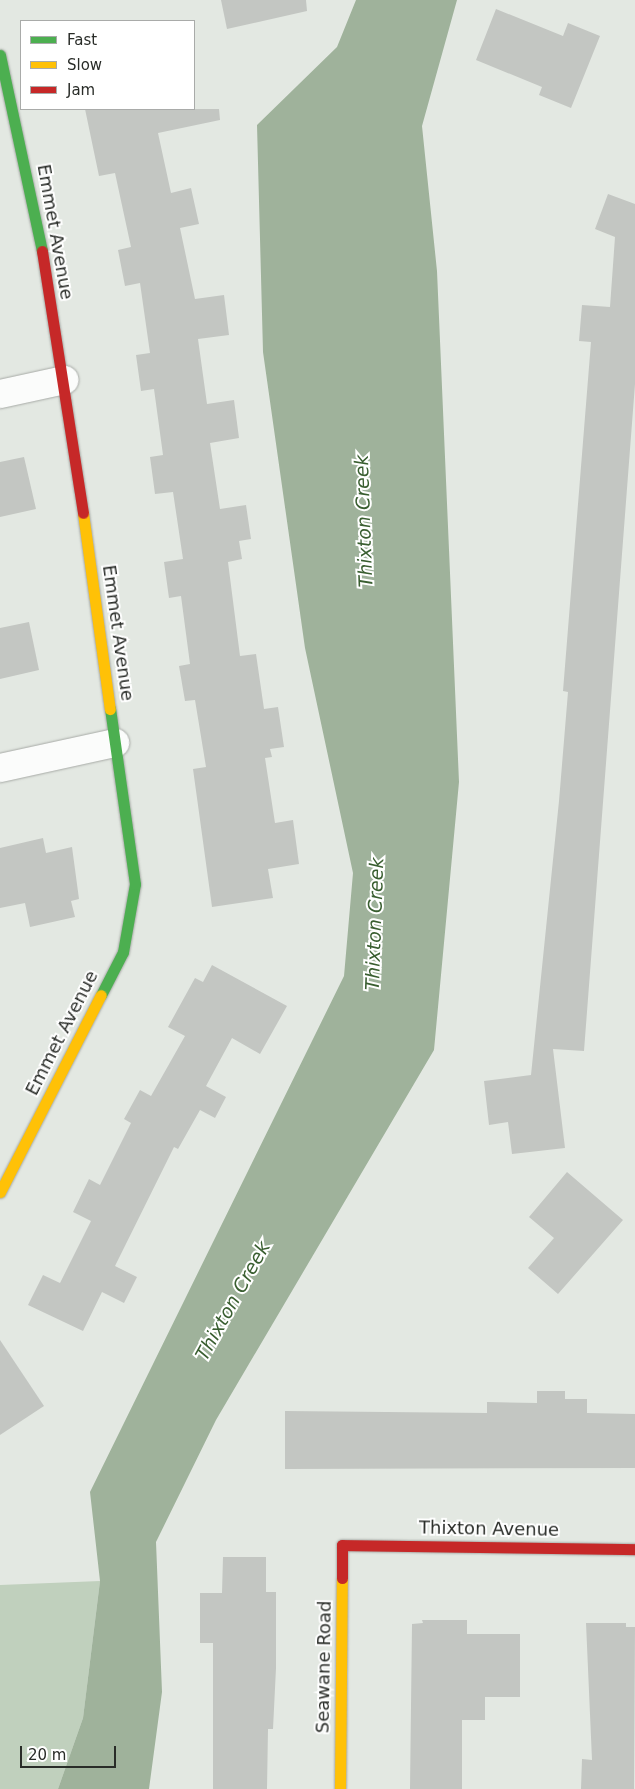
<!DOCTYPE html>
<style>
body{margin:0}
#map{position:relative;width:635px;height:1789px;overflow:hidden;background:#e3e8e2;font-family:"DejaVu Sans",sans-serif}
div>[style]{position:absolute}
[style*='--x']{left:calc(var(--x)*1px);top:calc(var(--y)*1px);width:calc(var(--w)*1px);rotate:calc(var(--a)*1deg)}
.green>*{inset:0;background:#c0d0bd}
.water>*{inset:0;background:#9fb29b}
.building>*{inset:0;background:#c3c6c2}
.roads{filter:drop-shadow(0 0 1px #a7aaa6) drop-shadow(0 0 1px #a7aaa6)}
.street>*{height:28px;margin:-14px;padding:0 14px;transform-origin:14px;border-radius:14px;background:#fbfcfb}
.fast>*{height:11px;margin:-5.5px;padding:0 5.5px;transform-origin:5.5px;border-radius:5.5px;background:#4caf50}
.slow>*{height:11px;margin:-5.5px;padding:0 5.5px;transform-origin:5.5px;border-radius:5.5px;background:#ffc107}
.jam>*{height:11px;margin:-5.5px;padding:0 5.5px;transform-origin:5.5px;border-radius:5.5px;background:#c62828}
span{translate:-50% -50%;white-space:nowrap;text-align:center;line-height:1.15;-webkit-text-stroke:4px #fff;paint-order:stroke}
.street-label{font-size:18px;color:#292c28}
.water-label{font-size:19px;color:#395e30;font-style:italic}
.legend{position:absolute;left:20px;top:20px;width:175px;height:90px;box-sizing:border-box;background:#fff;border:1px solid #a9aba9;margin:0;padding:6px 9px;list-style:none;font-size:15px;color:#292c28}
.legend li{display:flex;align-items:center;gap:10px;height:25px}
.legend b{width:25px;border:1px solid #a9aba9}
.scale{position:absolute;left:20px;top:1746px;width:96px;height:22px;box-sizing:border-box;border:2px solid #292c28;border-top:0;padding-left:6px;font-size:15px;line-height:18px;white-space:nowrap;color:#292c28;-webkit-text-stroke:4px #fff;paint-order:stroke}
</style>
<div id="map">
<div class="green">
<div style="clip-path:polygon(100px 1581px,83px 1718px,58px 1789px,0 1789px,0 1585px)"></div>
</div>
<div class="water">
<div style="clip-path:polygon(356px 0,457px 0,422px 126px,437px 271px,459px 782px,434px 1050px,216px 1420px,156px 1542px,162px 1692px,149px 1789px,58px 1789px,83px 1718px,100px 1581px,90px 1492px,344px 976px,353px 873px,305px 648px,263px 352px,257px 125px,337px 47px)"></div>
</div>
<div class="building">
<div style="clip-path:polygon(221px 0,306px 0,307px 11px,227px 29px)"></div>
<div style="clip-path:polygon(496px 9px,563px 36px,568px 23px,600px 36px,571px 108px,539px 95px,542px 87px,476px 60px)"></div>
<div style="clip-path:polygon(85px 109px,219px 109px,220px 120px,158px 133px,171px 193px,191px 188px,199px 224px,180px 228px,195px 299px,224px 295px,229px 335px,198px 339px,207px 404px,234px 400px,239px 438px,210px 443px,220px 509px,246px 505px,251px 539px,239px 541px,242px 559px,228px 562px,240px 656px,256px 654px,264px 709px,278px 707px,284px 747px,270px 749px,272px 757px,265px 758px,275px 823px,293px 820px,299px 864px,268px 869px,273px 898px,212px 907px,193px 769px,206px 767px,195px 700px,185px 701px,179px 666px,190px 664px,181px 596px,169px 598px,164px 562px,183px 559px,173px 492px,155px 494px,150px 457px,163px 455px,154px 389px,141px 391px,136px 355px,150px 353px,140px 283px,125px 286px,118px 250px,131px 247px,115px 173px,99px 176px)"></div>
<div style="clip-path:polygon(608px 194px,635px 204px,635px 384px,584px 1051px,553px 1049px,565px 1148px,512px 1154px,508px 1122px,489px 1125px,484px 1081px,531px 1075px,559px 801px,568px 692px,563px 691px,591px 342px,579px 341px,582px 305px,610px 307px,615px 237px,595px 229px)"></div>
<div style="clip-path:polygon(24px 457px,36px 509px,0 517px,0 462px)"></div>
<div style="clip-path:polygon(29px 622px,39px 670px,0 679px,0 628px)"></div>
<div style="clip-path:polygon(43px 838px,46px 853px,72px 847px,79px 899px,71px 901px,75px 917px,30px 927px,25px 903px,0 908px,0 848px)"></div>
<div style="clip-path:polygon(212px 965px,287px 1006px,260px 1054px,232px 1038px,206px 1086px,226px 1097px,215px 1118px,200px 1110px,178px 1149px,174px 1147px,115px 1266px,137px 1277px,124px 1303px,102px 1292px,83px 1331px,28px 1305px,43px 1275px,60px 1283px,91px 1221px,73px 1212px,89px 1179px,100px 1185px,131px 1123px,124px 1119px,140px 1090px,151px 1096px,185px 1036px,168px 1027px,195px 978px,203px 982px)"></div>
<div style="clip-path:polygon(567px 1172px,623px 1220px,558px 1294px,528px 1268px,554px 1238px,529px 1217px)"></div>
<div style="clip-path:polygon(0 1340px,44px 1406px,0 1435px)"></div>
<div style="clip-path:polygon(537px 1391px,565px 1391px,565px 1399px,587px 1399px,587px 1413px,635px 1414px,635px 1468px,285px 1469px,285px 1411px,487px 1413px,487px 1402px,537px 1403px)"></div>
<div style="clip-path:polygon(223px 1557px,266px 1557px,266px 1592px,276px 1592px,276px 1668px,273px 1729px,268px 1729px,267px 1789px,213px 1789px,213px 1643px,200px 1643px,200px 1593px,222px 1593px)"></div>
<div style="clip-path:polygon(422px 1620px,467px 1620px,467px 1634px,520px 1634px,520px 1697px,485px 1697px,485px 1720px,462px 1720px,462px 1789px,410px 1789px,412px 1624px,423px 1623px)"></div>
<div style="clip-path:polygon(586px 1623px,626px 1623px,626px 1627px,635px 1627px,634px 1789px,581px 1789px,582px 1759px,592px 1760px)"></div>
</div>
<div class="roads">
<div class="street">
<div style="--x:0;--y:394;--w:66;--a:-12.3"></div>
<div style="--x:0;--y:768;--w:118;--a:-12.3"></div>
</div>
<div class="fast">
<div style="--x:0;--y:55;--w:200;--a:77.9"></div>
<div style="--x:101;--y:995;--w:48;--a:-62.9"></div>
<div style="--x:123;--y:952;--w:69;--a:-80"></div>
<div style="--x:135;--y:884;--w:177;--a:-98.1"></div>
</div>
<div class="slow">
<div style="--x:83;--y:513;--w:198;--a:82.2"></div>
<div style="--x:0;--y:1192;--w:221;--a:-62.9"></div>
<div style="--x:340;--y:1789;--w:211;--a:-89.5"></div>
</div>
<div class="jam">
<div style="--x:42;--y:251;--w:265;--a:81.1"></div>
<div style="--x:342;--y:1578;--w:33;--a:-90"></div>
<div style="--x:342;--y:1545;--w:293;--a:0.8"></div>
</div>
</div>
<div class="street-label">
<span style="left:55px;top:232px;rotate:80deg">Emmet Avenue</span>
<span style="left:118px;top:633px;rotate:82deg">Emmet Avenue</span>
<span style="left:62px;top:1033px;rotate:-63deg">Emmet Avenue</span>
<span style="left:489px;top:1529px;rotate:1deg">Thixton Avenue</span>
<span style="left:324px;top:1667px;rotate:-89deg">Seawane Road</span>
</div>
<div class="water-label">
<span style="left:364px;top:521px;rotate:-92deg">Thixton Creek</span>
<span style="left:375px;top:924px;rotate:-88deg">Thixton Creek</span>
<span style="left:233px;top:1301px;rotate:-61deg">Thixton Creek</span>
</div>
<ul class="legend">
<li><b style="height:6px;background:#4caf50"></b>Fast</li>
<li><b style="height:6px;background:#ffc107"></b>Slow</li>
<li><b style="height:6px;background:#c62828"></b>Jam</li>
</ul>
<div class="scale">20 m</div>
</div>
